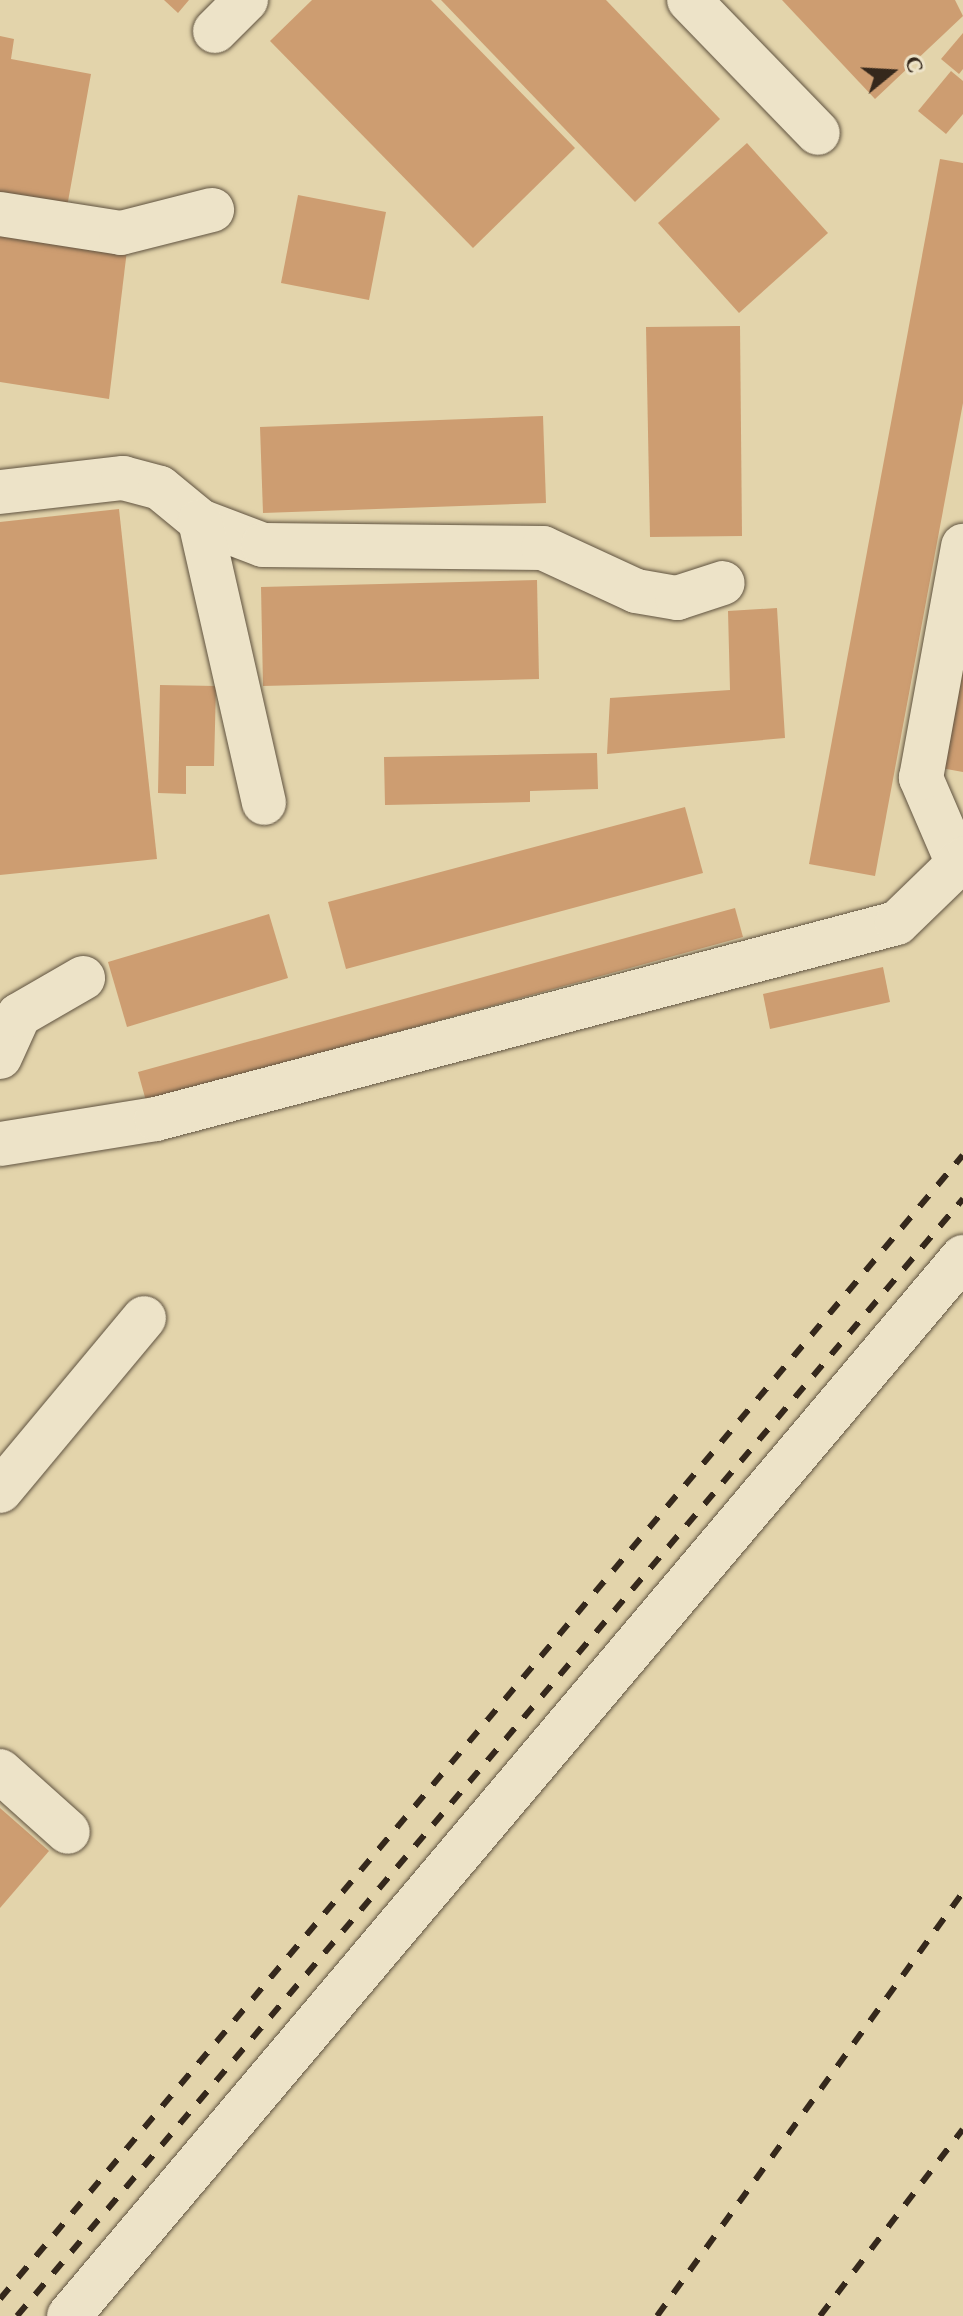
<!DOCTYPE html>
<meta charset="utf-8">
<style>
body{margin:0}
#map{position:relative;width:963px;height:2316px;overflow:hidden;background:#e3d4ab;font-family:"EB Garamond",serif}
div>[style]{position:absolute}
[style*='--x']{left:calc(var(--x)*1px);top:calc(var(--y)*1px);width:calc(var(--w)*1px);rotate:calc(var(--a)*1deg)}
.building>*{inset:0;background:#cd9d71}
.roads{filter:drop-shadow(0 0 2px #605340) drop-shadow(0 0 2px #605340)}
.minor>*{height:44px;margin:-22px;padding:0 22px;transform-origin:22px;border-radius:22px;background:#ede3c8}
.rail>*{height:6px;margin-top:-3px;transform-origin:0;background:repeating-linear-gradient(90deg,#35281c 0 14px,transparent 0 28px)}
span{translate:-50% -50%;white-space:nowrap;text-align:center;line-height:1.15;-webkit-text-stroke:6px #ede3c8;paint-order:stroke}
.north{position:absolute;left:851px;top:32px;width:80px;height:80px;-webkit-text-stroke:6px #ede3c8;paint-order:stroke;rotate:72deg;font-size:22px;font-weight:700;line-height:32px;text-align:center;color:#35281c}
.north::after{content:'';display:block;margin:auto;width:28px;height:36px;background:#35281c;clip-path:polygon(50% 0,100% 100%,50% 72%,0 100%)}
</style>
<div id="map">
<div class="building">
<div style="clip-path:polygon(164px 0,189px 0,178px 13px)"></div>
<div style="clip-path:polygon(312px 0,431px 0,575px 148px,473px 248px,270px 41px)"></div>
<div style="clip-path:polygon(441px 0,606px 0,720px 119px,635px 202px)"></div>
<div style="clip-path:polygon(782px 0,955px 0,963px 16px,875px 99px)"></div>
<div style="clip-path:polygon(963px 33px,963px 69px,959px 74px,941px 59px)"></div>
<div style="clip-path:polygon(0 36px,14px 39px,11px 59px,91px 74px,67px 207px,0 195px)"></div>
<div style="clip-path:polygon(951px 71px,963px 81px,963px 114px,946px 134px,918px 111px)"></div>
<div style="clip-path:polygon(747px 143px,828px 233px,739px 313px,658px 223px)"></div>
<div style="clip-path:polygon(940px 159px,963px 163px,963px 403px,875px 876px,809px 864px)"></div>
<div style="clip-path:polygon(298px 195px,386px 212px,369px 300px,281px 283px)"></div>
<div style="clip-path:polygon(0 233px,127px 250px,109px 399px,0 382px)"></div>
<div style="clip-path:polygon(740px 326px,742px 536px,650px 537px,646px 327px)"></div>
<div style="clip-path:polygon(543px 416px,546px 503px,263px 513px,260px 427px)"></div>
<div style="clip-path:polygon(119px 509px,157px 859px,0 875px,0 522px)"></div>
<div style="clip-path:polygon(537px 580px,539px 679px,263px 686px,261px 587px)"></div>
<div style="clip-path:polygon(777px 608px,785px 738px,607px 754px,610px 698px,730px 690px,728px 611px)"></div>
<div style="clip-path:polygon(963px 655px,963px 772px,941px 768px)"></div>
<div style="clip-path:polygon(160px 685px,216px 686px,214px 766px,186px 766px,186px 794px,158px 793px)"></div>
<div style="clip-path:polygon(597px 753px,598px 789px,530px 791px,530px 802px,385px 805px,384px 757px)"></div>
<div style="clip-path:polygon(685px 807px,703px 873px,346px 969px,328px 902px)"></div>
<div style="clip-path:polygon(735px 908px,743px 937px,146px 1101px,138px 1072px)"></div>
<div style="clip-path:polygon(269px 914px,288px 978px,127px 1027px,108px 962px)"></div>
<div style="clip-path:polygon(883px 967px,890px 1002px,770px 1029px,763px 994px)"></div>
<div style="clip-path:polygon(0 1808px,49px 1851px,0 1908px)"></div>
</div>
<div class="roads">
<div class="minor">
<div style="--x:689;--y:0;--w:185;--a:45.9"></div>
<div style="--x:215;--y:31;--w:44;--a:-45"></div>
<div style="--x:0;--y:214;--w:122;--a:8.9"></div>
<div style="--x:121;--y:233;--w:94;--a:-14.2"></div>
<div style="--x:0;--y:492;--w:124;--a:-6.5"></div>
<div style="--x:123;--y:478;--w:38;--a:15"></div>
<div style="--x:160;--y:488;--w:52;--a:39.5"></div>
<div style="--x:200;--y:521;--w:67;--a:20.9"></div>
<div style="--x:263;--y:545;--w:280;--a:0.6"></div>
<div style="--x:543;--y:548;--w:102;--a:24.8"></div>
<div style="--x:636;--y:591;--w:42;--a:9.7"></div>
<div style="--x:677;--y:598;--w:48;--a:-18.1"></div>
<div style="--x:200;--y:521;--w:289;--a:77.2"></div>
<div style="--x:958;--y:864;--w:94;--a:-113.3"></div>
<div style="--x:921;--y:778;--w:236;--a:-79.7"></div>
<div style="--x:0;--y:1057;--w:46;--a:-65.7"></div>
<div style="--x:19;--y:1015;--w:74;--a:-30"></div>
<div style="--x:0;--y:1144;--w:158;--a:-9.1"></div>
<div style="--x:156;--y:1119;--w:766;--a:-14.82"></div>
<div style="--x:897;--y:923;--w:92;--a:-44.1"></div>
<div style="--x:0;--y:1491;--w:225;--a:-50.2"></div>
<div style="--x:0;--y:1771;--w:91;--a:41.9"></div>
<div style="--x:69;--y:2316;--w:1386;--a:-49.83"></div>
</div>
</div>
<div class="rail">
<div style="--x:0;--y:2299;--w:1495;--a:-49.91"></div>
<div style="--x:17;--y:2316;--w:1464;--a:-49.74"></div>
<div style="--x:657;--y:2316;--w:523;--a:-54.18"></div>
<div style="--x:820;--y:2316;--w:235;--a:-52.6"></div>
</div>
<div class="north">С</div>
</div>
